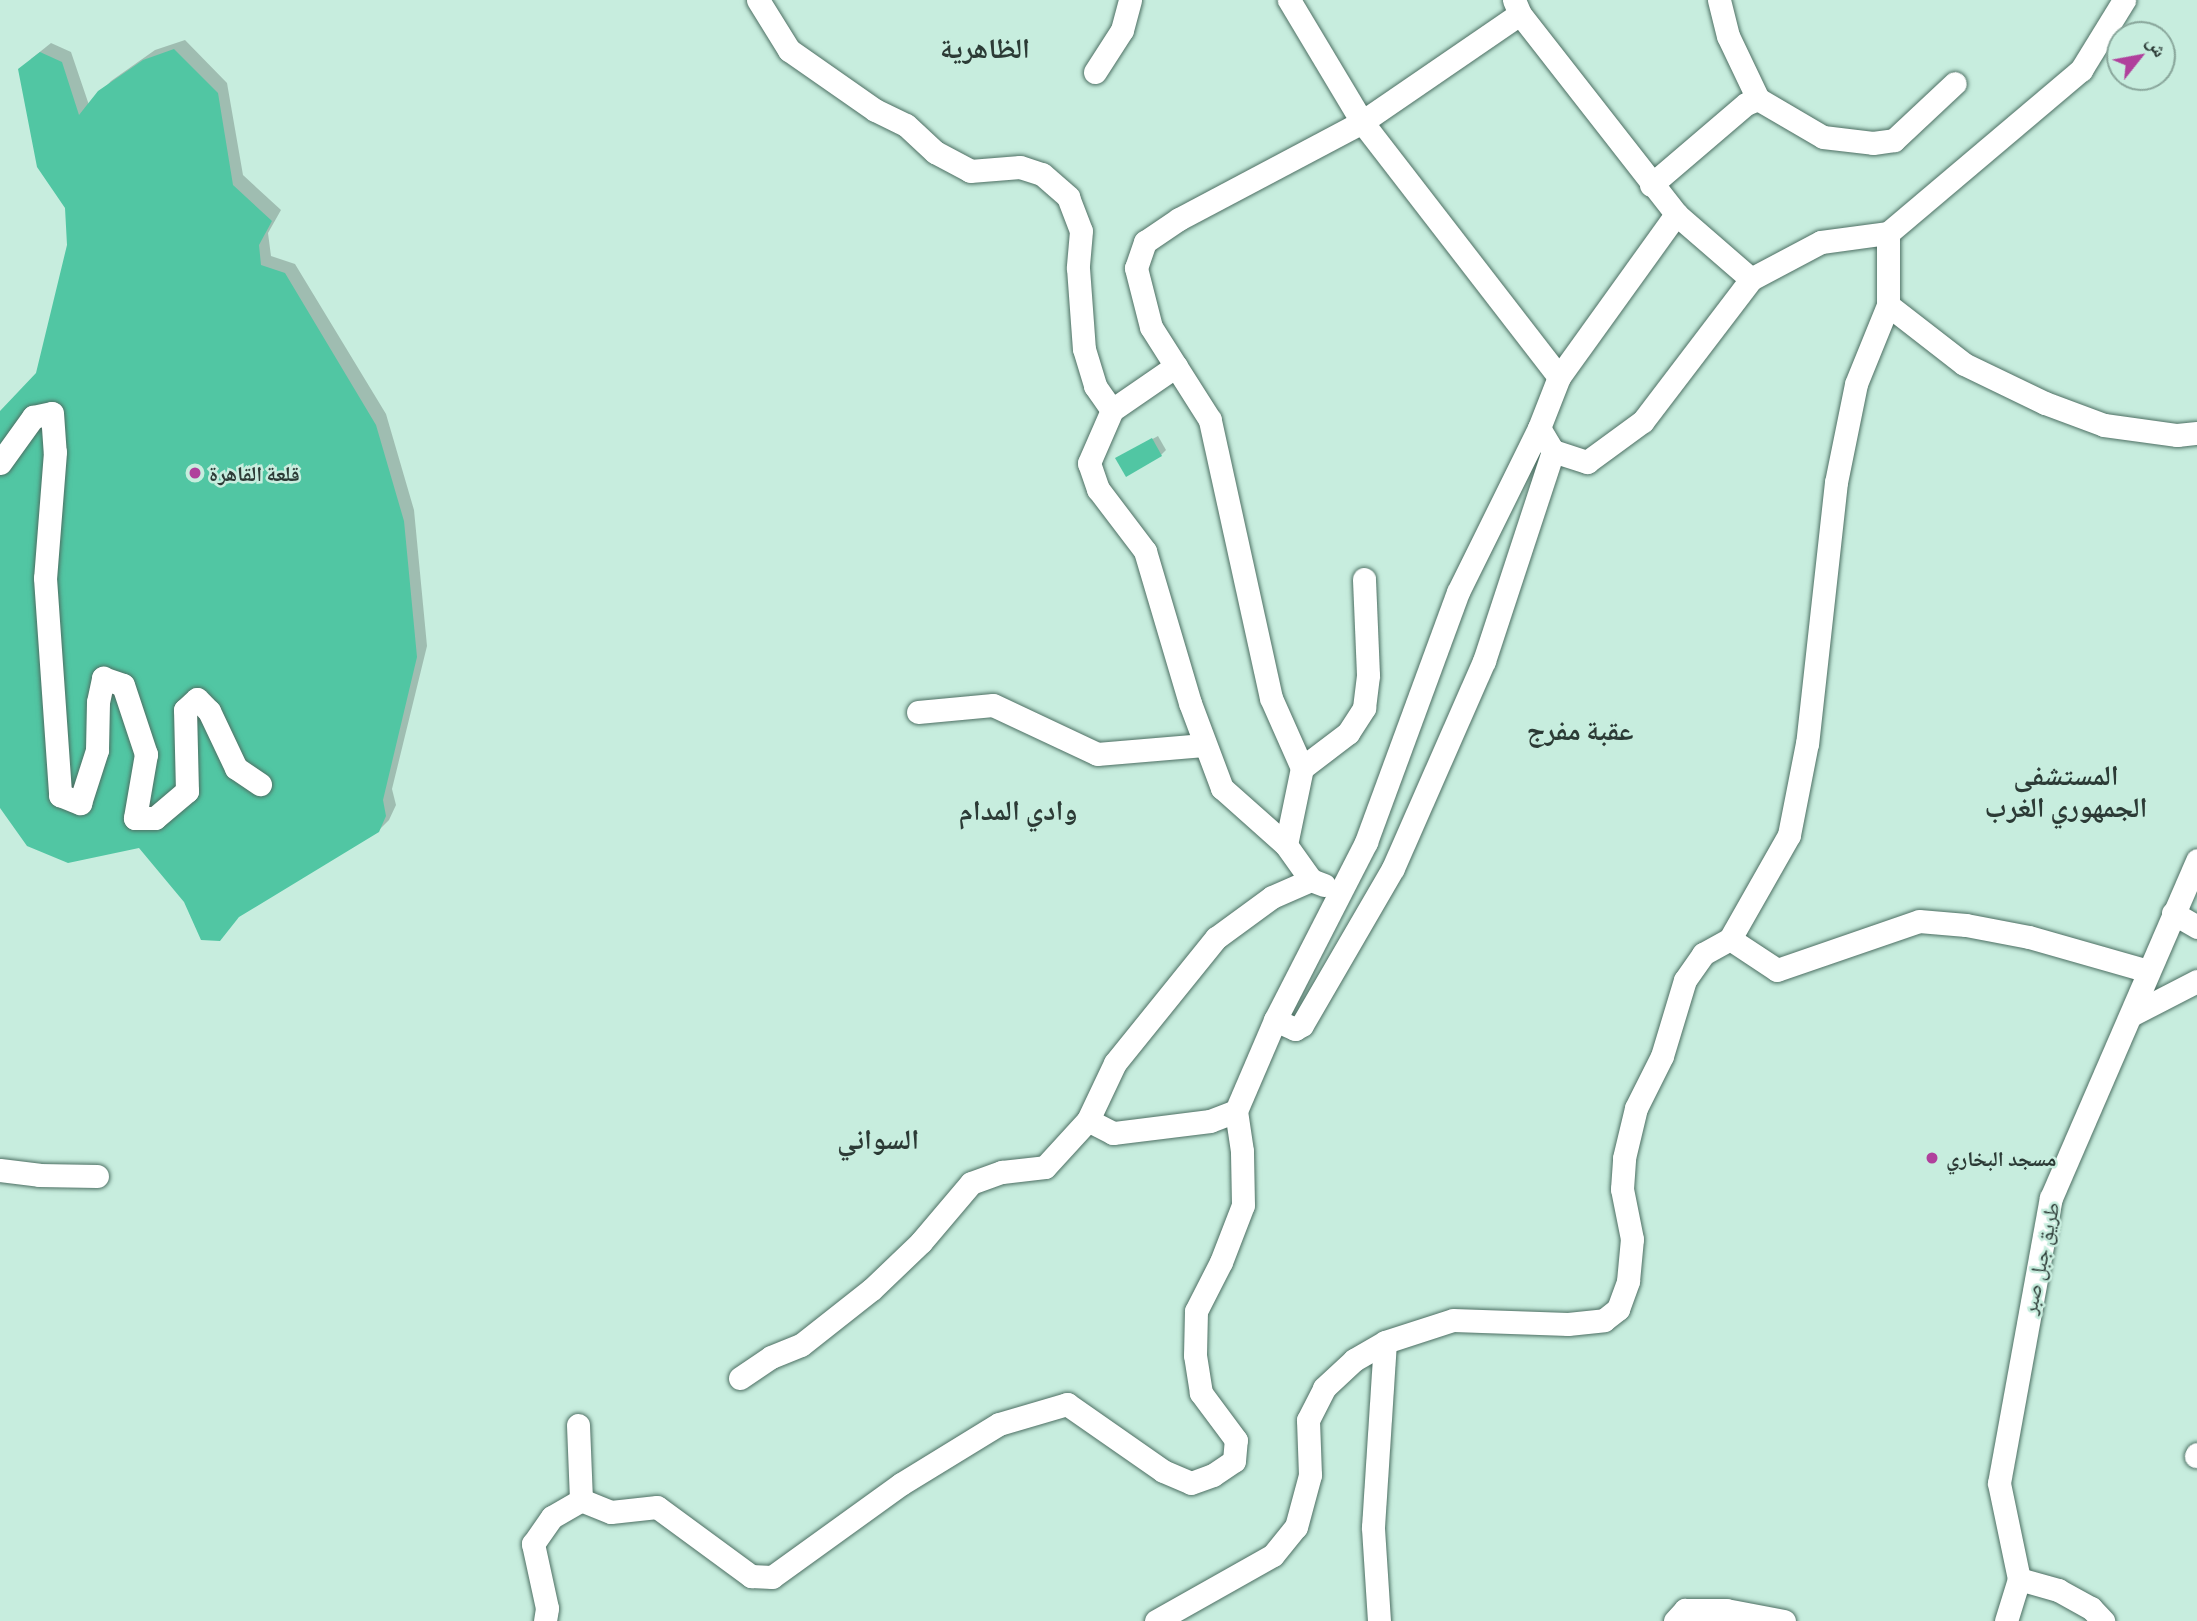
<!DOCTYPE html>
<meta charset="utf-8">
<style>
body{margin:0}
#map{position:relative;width:2197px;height:1621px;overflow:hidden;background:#c7edde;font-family:Manrope,"Noto Naskh Arabic",sans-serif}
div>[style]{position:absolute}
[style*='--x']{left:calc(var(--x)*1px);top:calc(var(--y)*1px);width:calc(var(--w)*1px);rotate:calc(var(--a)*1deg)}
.shadow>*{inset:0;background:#0003}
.building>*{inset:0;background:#51c6a3}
.roads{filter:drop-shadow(0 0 2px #4d6f63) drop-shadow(0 0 2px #4d6f63)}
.minor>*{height:23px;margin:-11.5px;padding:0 11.5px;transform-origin:11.5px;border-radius:11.5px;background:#fff}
.dots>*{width:19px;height:19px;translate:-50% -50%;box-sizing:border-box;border:4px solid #c7edde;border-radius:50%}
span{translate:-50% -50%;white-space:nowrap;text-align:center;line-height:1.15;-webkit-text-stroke:5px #c7edde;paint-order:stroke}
.poi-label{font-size:21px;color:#2c3b36;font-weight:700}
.left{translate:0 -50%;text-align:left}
.street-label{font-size:21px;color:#2c3b36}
.district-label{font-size:28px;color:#2c3b36;font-weight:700}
.north{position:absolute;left:2106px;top:21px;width:70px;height:70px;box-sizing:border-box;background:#c7edde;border:2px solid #89a69b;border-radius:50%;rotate:59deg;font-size:19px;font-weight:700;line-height:28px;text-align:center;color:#2c3b36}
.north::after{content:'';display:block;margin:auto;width:24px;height:32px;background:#b0409c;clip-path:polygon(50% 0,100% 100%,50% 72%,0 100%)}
</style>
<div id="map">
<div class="shadow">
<div style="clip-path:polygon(185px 40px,227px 83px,243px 175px,281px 210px,268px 233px,271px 256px,295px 264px,386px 414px,414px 510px,427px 646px,392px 789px,396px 805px,389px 820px,378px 831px,185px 901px,140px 846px,0 804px,0 414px,37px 374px,69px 245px,66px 208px,31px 59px,51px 43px,71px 52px,89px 105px,111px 81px,155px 50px)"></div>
<div style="clip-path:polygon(1158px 436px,1166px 450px,1161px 455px,1120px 457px)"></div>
</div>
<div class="building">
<div style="clip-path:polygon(174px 49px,218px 93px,233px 185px,272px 221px,259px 245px,261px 265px,285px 273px,376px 425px,404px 521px,417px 657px,383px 800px,386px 816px,379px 832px,239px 917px,220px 941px,201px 940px,184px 902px,139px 848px,68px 863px,27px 846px,0 808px,0 411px,36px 373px,67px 245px,65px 208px,37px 167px,18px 69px,40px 52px,62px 62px,79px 115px,98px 91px,143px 60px)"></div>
<div style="clip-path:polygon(1152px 438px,1162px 456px,1126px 477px,1115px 458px)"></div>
</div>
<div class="roads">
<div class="minor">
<div style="--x:758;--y:0;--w:59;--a:58.2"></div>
<div style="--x:789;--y:50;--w:105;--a:34.9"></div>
<div style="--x:875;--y:110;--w:34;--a:26"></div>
<div style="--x:906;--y:125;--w:40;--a:43"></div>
<div style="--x:935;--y:152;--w:40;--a:28"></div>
<div style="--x:970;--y:171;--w:50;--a:-4.6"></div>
<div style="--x:1020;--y:167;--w:23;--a:18"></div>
<div style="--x:1042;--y:174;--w:35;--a:41"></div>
<div style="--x:1068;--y:197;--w:36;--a:69"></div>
<div style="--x:1081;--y:231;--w:37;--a:95"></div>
<div style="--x:1078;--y:268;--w:81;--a:85.8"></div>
<div style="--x:1084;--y:349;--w:39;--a:73"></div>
<div style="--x:1095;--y:386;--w:29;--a:55"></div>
<div style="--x:1289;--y:0;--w:142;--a:59.1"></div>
<div style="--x:1362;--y:122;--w:322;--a:52.3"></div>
<div style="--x:1514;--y:0;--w:15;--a:67"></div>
<div style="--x:1520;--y:14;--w:254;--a:52"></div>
<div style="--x:1676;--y:214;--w:99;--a:40.9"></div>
<div style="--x:1719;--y:0;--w:37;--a:76"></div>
<div style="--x:1728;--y:36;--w:70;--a:64.5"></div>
<div style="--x:1095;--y:72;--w:50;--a:-57.3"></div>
<div style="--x:1122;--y:30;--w:31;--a:-75"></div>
<div style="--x:1651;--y:185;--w:125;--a:-40.5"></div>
<div style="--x:1746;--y:104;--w:13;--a:-23"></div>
<div style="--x:1758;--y:99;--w:75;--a:30.3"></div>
<div style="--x:1823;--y:137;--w:50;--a:6.8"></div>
<div style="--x:1873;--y:143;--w:21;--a:-8"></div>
<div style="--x:1894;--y:140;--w:83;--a:-43.1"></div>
<div style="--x:1888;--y:233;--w:72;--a:90"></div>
<div style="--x:1888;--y:305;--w:96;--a:37.8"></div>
<div style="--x:1964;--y:364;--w:90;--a:25.7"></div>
<div style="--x:2045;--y:403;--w:63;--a:20.4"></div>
<div style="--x:2104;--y:425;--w:74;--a:7.8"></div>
<div style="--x:2177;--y:435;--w:20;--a:-6"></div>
<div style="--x:1888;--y:305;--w:85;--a:112.1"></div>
<div style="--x:1856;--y:384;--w:100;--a:101.5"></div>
<div style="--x:1836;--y:482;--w:263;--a:96.3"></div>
<div style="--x:1807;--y:743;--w:94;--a:101.1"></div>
<div style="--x:1789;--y:835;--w:120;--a:119.6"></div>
<div style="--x:1730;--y:939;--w:56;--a:33.4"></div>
<div style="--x:1777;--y:970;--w:150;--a:-19"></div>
<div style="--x:1919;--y:921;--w:47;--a:4.9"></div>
<div style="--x:1966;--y:925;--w:64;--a:10.8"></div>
<div style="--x:2029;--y:937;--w:124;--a:15.9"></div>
<div style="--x:1176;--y:366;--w:78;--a:145.5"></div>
<div style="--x:1112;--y:410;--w:58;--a:113.5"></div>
<div style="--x:1089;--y:463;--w:28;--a:71"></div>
<div style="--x:1098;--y:489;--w:78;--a:52.8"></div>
<div style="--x:1145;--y:551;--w:159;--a:73.5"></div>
<div style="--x:1190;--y:703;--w:91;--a:69.4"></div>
<div style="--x:1222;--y:788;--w:86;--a:41.7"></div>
<div style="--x:1286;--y:845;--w:43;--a:54.5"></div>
<div style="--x:1311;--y:880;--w:14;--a:21"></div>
<div style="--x:1539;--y:428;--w:27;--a:59"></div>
<div style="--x:1553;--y:451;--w:36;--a:18"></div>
<div style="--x:1587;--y:462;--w:69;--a:-36.2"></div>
<div style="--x:1643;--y:421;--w:178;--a:-52.7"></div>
<div style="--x:1751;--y:279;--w:79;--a:-27.9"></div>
<div style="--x:1821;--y:242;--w:68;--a:-7.7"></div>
<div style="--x:1888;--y:233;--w:253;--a:-40.2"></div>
<div style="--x:2081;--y:70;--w:82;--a:-58.4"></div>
<div style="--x:0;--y:463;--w:57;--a:-54.3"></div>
<div style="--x:33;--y:417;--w:19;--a:-12"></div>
<div style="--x:52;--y:413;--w:39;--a:86"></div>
<div style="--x:55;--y:452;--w:126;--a:94.5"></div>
<div style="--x:45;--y:578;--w:218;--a:86"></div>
<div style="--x:60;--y:795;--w:22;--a:22"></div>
<div style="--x:80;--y:803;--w:56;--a:-72.2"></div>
<div style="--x:97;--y:750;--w:48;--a:-88.8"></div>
<div style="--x:98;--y:702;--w:25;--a:-78"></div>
<div style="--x:103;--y:678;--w:21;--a:19"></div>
<div style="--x:123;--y:685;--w:73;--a:71.6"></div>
<div style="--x:146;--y:754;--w:65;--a:99.8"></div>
<div style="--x:135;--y:818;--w:20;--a:0"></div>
<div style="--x:155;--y:818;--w:42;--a:-40.2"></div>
<div style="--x:187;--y:791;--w:81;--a:-91.4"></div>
<div style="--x:185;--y:710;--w:16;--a:-43"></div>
<div style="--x:197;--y:699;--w:17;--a:45"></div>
<div style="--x:209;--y:711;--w:63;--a:64.7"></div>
<div style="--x:236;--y:768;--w:29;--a:34"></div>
<div style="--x:918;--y:712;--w:75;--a:-5.3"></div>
<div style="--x:993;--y:705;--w:115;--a:25.2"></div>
<div style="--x:1097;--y:754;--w:107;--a:-4.8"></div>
<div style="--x:1302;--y:768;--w:58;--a:-37.3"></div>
<div style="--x:1348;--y:733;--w:30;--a:-57"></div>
<div style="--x:1364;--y:708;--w:33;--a:-83"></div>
<div style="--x:1368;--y:675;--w:96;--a:-92.4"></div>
<div style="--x:1286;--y:845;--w:79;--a:-78.3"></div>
<div style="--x:1302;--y:768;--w:77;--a:-113.9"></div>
<div style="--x:1271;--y:698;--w:285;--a:-102.4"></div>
<div style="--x:1210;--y:420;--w:110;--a:-122.4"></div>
<div style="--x:1151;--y:327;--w:61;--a:-104.3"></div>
<div style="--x:1136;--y:268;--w:28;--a:-71"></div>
<div style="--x:1145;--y:242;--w:41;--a:-34.1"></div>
<div style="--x:1179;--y:219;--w:207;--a:-27.9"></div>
<div style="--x:1362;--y:122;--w:191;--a:-34.4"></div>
<div style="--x:2173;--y:913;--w:28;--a:30"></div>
<div style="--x:2133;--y:1014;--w:72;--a:-27.3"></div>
<div style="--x:1275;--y:1020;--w:22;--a:24"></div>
<div style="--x:1295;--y:1029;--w:8;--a:-30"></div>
<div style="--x:1302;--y:1025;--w:181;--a:-59.9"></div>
<div style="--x:1393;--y:868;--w:226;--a:-66.3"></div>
<div style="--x:1484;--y:661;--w:221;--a:-71.8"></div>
<div style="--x:1236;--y:1111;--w:99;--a:-66.8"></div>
<div style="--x:1275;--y:1020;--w:200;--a:-62.9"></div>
<div style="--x:1366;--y:842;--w:266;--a:-69.8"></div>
<div style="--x:1458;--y:592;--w:183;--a:-63.7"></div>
<div style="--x:1539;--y:428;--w:55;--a:-68.6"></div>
<div style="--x:1559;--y:377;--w:201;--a:-54.3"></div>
<div style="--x:0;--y:1170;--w:39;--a:7"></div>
<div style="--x:39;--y:1175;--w:58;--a:1"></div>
<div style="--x:740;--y:1378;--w:37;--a:-34"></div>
<div style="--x:771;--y:1357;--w:32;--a:-22"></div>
<div style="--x:801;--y:1345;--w:90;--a:-38.3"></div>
<div style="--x:872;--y:1289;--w:68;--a:-43.8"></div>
<div style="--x:921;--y:1242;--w:77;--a:-49.7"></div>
<div style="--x:971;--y:1183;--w:33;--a:-20"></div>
<div style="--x:1002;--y:1172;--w:43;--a:-6.6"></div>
<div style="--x:1045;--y:1167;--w:64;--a:-47.5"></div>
<div style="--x:1088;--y:1120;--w:63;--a:-64.7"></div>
<div style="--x:1115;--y:1063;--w:161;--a:-51.1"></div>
<div style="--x:1216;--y:938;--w:69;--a:-36.2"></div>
<div style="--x:1272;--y:897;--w:43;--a:-23.6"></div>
<div style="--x:578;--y:1425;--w:75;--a:87.7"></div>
<div style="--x:2196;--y:1456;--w:2;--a:-63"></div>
<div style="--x:2019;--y:1579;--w:41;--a:15.8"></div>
<div style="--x:2058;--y:1590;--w:38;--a:29"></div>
<div style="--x:2091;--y:1608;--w:18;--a:47"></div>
<div style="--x:545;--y:1621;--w:13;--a:-81"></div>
<div style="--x:547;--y:1608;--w:66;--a:-102.3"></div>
<div style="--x:533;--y:1544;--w:33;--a:-55"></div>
<div style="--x:552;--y:1517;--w:34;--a:-30"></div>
<div style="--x:581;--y:1500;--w:32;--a:22"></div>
<div style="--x:611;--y:1512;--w:46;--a:-6.2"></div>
<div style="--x:657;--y:1507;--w:117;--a:36.3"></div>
<div style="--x:751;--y:1576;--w:21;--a:3"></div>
<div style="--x:772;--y:1577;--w:159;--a:-35.8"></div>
<div style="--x:901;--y:1484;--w:115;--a:-31.5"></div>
<div style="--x:999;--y:1424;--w:71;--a:-16.4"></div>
<div style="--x:1067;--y:1404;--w:117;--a:34.9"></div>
<div style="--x:1163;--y:1471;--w:30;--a:23"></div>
<div style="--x:1191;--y:1483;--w:23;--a:-20"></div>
<div style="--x:1213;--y:1475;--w:25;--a:-34"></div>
<div style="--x:1234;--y:1461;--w:21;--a:-85"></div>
<div style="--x:1236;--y:1440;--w:59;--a:-126.7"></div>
<div style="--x:1201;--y:1393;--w:38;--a:-99"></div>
<div style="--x:1195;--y:1355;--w:44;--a:-88.7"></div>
<div style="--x:1196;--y:1311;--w:55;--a:-63"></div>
<div style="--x:1221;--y:1262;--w:61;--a:-68.9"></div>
<div style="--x:1243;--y:1205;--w:54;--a:-91.1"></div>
<div style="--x:1242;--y:1151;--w:40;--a:-98.5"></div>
<div style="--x:1236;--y:1111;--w:28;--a:159"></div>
<div style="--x:1210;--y:1121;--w:98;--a:172.9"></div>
<div style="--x:1113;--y:1133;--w:28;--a:-153"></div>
<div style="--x:1156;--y:1621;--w:134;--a:-29.4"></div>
<div style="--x:1273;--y:1555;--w:36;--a:-51"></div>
<div style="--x:1296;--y:1527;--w:54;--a:-74.9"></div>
<div style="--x:1310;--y:1475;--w:55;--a:-92.1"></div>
<div style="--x:1308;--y:1420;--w:36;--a:-63"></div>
<div style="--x:1324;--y:1388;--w:41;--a:-43"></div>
<div style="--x:1354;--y:1360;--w:36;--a:-30"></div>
<div style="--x:1385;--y:1342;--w:71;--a:-17.9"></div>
<div style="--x:1453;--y:1320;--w:115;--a:2"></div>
<div style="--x:1568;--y:1324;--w:36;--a:-6"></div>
<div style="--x:1604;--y:1320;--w:18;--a:-38"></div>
<div style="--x:1618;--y:1309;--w:30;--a:-70"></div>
<div style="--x:1628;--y:1281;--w:42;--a:-84.6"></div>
<div style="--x:1632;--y:1239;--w:51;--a:-101.3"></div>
<div style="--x:1622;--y:1189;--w:31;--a:-86"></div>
<div style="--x:1624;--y:1158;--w:51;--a:-76.5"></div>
<div style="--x:1636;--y:1108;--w:58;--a:-63.4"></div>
<div style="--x:1662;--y:1056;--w:79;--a:-73.2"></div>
<div style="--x:1685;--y:980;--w:32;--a:-55"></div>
<div style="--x:1703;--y:954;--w:31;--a:-29"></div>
<div style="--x:1379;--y:1621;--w:94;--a:-93.7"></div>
<div style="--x:1373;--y:1527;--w:185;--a:-86.3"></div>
<div style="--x:1675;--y:1621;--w:15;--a:-48"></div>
<div style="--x:1685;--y:1610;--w:41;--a:0"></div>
<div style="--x:1726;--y:1610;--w:59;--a:10.7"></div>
<div style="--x:2006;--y:1621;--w:44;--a:-72.8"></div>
<div style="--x:2019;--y:1579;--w:98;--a:-101.8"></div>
<div style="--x:1999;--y:1483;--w:290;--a:-79.7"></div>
<div style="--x:2051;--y:1198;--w:368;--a:-66.6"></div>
</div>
</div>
<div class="dots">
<div style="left:195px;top:473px;background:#b0409c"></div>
<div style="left:1932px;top:1158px;background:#b0409c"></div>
</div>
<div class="poi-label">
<span class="left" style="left:209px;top:473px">قلعة القاهرة</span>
<span class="left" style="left:1946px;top:1158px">مسجد البخاري</span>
</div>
<div class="street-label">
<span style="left:2040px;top:1258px;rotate:-78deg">طريق جبل صبر</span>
</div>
<div class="district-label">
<span style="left:985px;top:47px">الظاهرية</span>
<span style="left:1580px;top:729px">عقبة مفرج</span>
<span style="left:2066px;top:790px">المستشفى<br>الجمهوري الغرب</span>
<span style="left:1018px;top:809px">وادي المدام</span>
<span style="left:878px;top:1138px">السواني</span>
</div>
<div class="north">ش</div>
</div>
